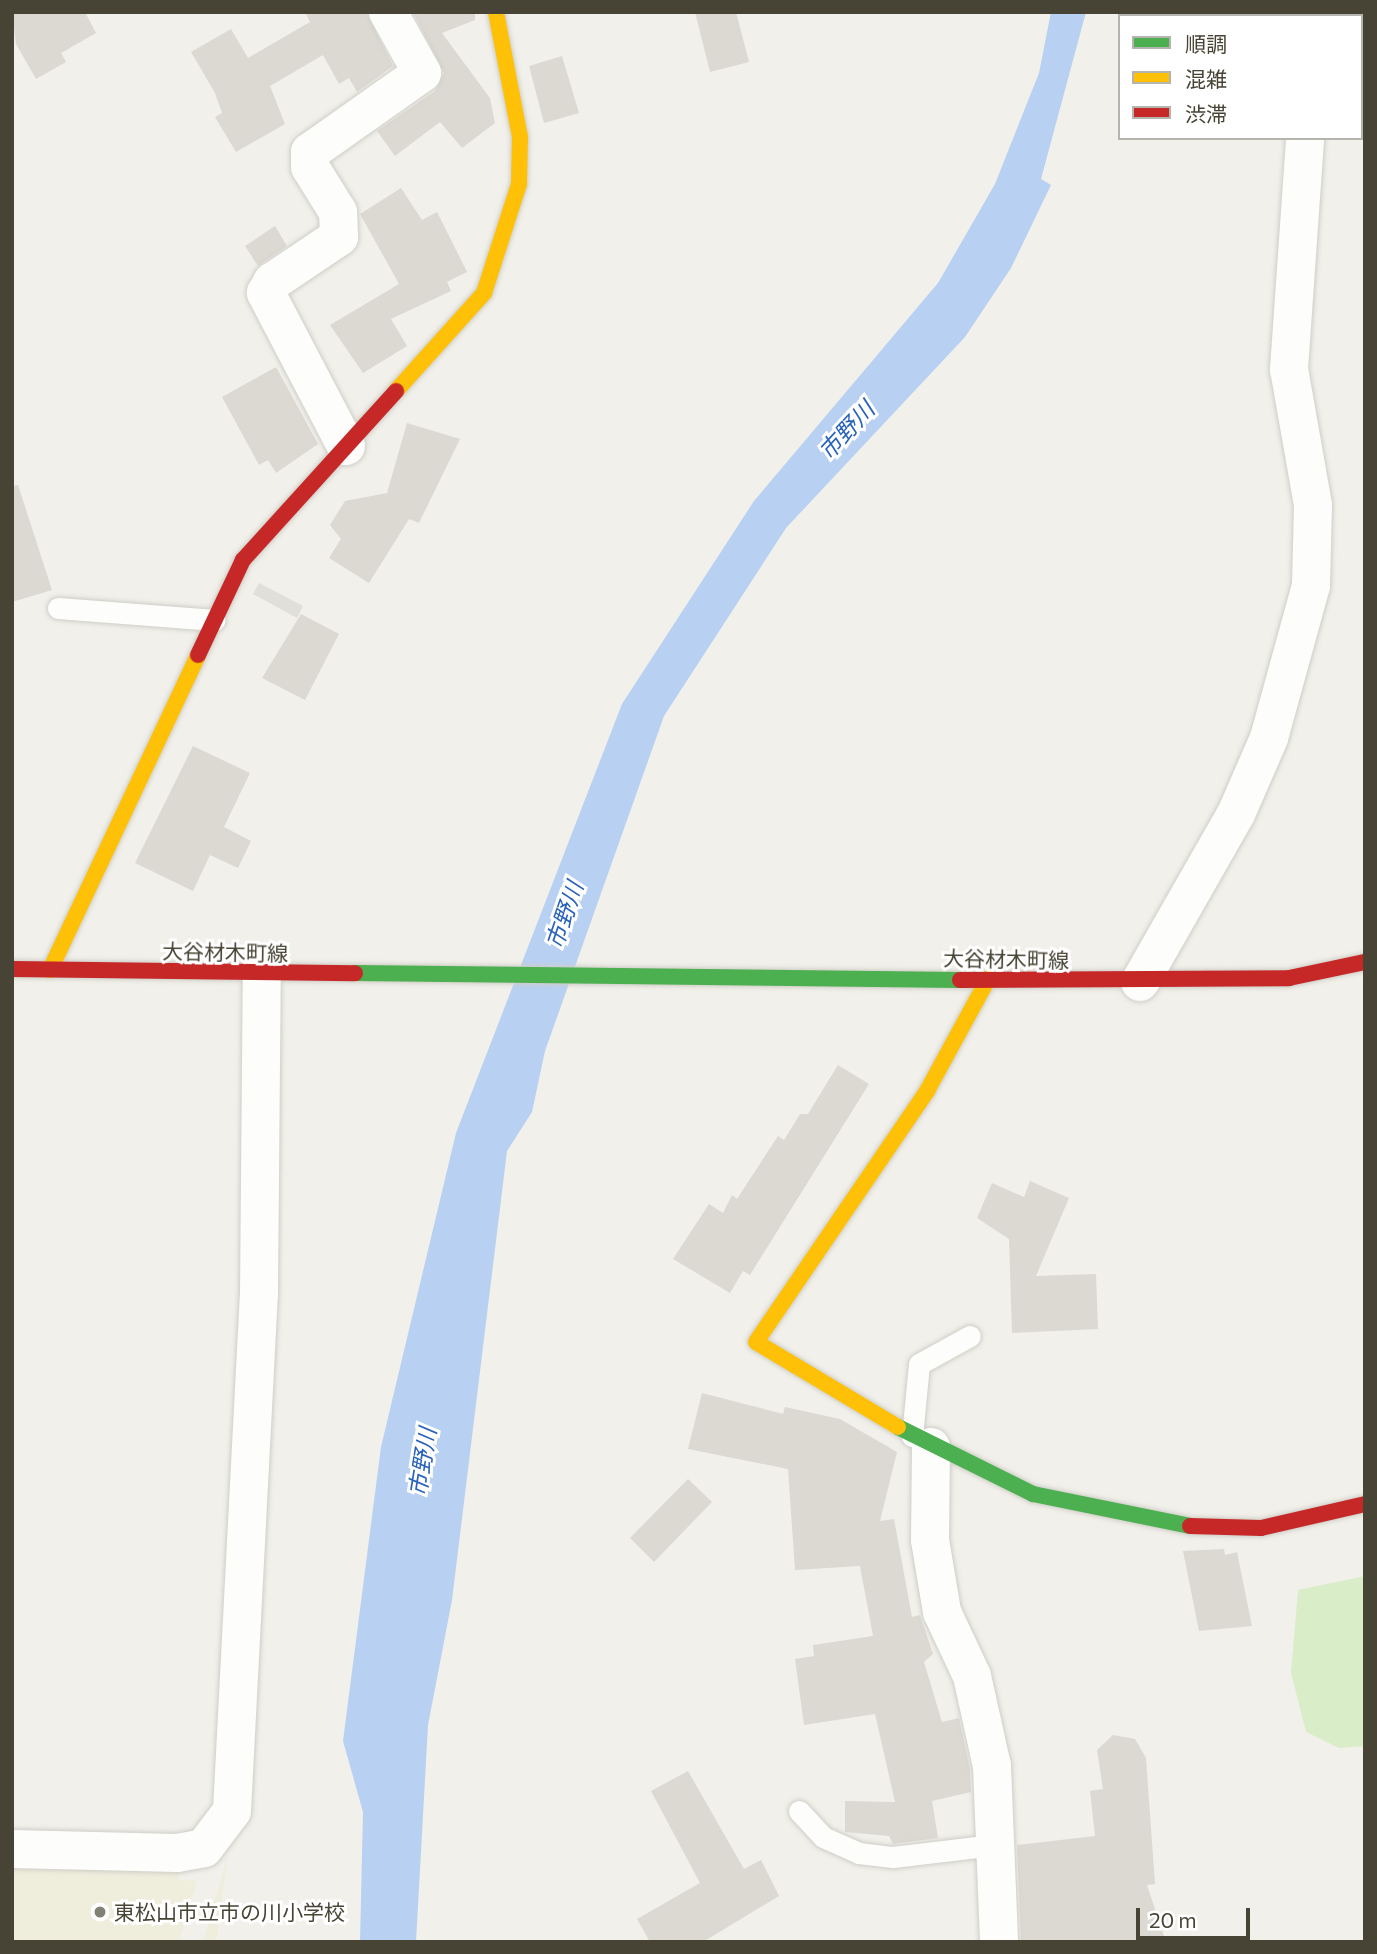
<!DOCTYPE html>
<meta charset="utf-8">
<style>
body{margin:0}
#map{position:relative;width:1377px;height:1954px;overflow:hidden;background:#f1f0ea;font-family:Commissioner,"Noto Sans JP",sans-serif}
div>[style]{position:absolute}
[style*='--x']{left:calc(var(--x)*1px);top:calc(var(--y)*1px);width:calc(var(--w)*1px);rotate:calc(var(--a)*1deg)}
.education>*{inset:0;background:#efeddc}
.green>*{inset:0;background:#d8edc8}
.parking>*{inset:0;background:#e0dfda}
.water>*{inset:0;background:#b8d0f2}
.building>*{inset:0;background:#dbd9d2}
.roads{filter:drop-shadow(0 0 2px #cfcec7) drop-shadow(0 0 2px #cfcec7)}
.lane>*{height:21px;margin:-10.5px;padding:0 10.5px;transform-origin:10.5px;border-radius:10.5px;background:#fdfdfc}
.street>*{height:38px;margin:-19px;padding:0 19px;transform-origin:19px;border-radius:19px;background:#fdfdfc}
.fast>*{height:16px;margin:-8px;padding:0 8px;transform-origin:8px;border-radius:8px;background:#4caf50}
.slow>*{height:16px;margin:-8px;padding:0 8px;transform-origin:8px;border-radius:8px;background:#ffc107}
.jam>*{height:16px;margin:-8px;padding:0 8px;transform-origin:8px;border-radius:8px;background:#c62828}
.dots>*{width:19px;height:19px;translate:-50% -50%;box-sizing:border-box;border:4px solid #fff;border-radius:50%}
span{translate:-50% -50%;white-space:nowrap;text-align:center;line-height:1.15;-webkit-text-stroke:6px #fff;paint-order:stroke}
.street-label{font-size:21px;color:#484435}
.poi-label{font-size:21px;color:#484435}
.left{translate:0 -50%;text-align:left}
.water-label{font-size:23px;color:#2862ba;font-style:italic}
.frame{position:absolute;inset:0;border:14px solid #484435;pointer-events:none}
.legend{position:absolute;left:1118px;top:14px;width:245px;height:126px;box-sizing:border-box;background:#fff;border:2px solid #b6b4ae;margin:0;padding:9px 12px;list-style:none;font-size:21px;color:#484435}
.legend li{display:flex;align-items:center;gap:14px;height:35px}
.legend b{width:35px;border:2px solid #b6b4ae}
.scale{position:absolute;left:1136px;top:1908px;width:114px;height:32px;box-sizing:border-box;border:4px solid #484435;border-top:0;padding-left:9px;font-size:21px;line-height:24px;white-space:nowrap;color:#484435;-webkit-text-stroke:5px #fff;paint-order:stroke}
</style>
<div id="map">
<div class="education">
<div style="clip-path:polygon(228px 1855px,216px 1942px,203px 1942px)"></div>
<div style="clip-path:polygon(178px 1865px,178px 1880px,197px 1881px,179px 1942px,12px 1942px,12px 1866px)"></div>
</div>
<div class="green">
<div style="clip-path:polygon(1365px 1576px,1365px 1746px,1339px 1748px,1306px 1732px,1291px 1673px,1298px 1590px)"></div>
</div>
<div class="parking">
<div style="clip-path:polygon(259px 583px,303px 606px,297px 618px,253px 594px)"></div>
</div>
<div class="water">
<div style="clip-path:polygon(1051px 12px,1086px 12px,1041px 179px,1051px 185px,1011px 268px,965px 337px,786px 528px,664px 716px,545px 1051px,532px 1112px,507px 1151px,452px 1600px,428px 1725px,416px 1942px,360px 1942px,363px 1812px,343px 1741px,381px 1447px,456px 1133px,622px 704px,754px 501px,938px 283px,995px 184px,1039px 73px)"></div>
</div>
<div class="building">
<div style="clip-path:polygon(12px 12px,85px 12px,96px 33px,61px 53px,66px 62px,36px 79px,16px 44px)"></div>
<div style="clip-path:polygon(305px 12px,366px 12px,393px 66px,357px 92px,349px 78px,339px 84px,323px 55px,270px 86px,285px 124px,236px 152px,215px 117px,222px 113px,215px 93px,191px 52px,231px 29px,248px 58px,310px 22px)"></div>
<div style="clip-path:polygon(413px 12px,475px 12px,475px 20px,442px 33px,490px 98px,495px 123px,462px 148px,440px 122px,395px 156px,377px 131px,435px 91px,444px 73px)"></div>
<div style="clip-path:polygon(695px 12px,736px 12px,749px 62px,710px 72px)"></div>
<div style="clip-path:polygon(562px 56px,579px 113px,544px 123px,529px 66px)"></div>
<div style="clip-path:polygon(401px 188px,422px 220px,437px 212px,467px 272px,447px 282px,451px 291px,391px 319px,407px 346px,363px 373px,330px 325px,399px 284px,360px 214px)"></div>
<div style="clip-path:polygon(275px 226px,287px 246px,258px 266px,245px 246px)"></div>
<div style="clip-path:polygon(276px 367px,318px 444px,276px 473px,268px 460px,259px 465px,222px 397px)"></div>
<div style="clip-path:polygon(407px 423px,460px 439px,419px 523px,409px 519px,369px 583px,329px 558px,341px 539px,330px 525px,345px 501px,387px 493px)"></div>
<div style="clip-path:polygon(18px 485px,52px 590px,12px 602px,12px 486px)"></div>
<div style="clip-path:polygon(301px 614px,339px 634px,305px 700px,262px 678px)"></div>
<div style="clip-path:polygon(193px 746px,250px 773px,224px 827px,251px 841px,238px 868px,210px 855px,193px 891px,135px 863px)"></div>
<div style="clip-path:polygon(838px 1065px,869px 1084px,750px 1275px,743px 1271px,730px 1293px,673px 1259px,709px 1204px,723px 1213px,732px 1195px,737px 1199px,778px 1136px,784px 1140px,800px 1114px,808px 1114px)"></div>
<div style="clip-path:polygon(1030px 1181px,1069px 1198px,1036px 1276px,1096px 1274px,1098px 1329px,1012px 1333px,1009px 1239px,977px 1218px,992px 1183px,1024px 1197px)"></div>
<div style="clip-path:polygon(702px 1393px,783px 1414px,785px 1407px,840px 1419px,897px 1452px,880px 1521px,894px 1519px,912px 1617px,920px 1615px,933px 1654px,924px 1662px,942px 1722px,959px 1718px,970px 1769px,971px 1792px,932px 1801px,938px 1838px,893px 1844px,889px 1836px,845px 1832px,845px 1801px,895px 1802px,875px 1714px,804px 1725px,795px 1659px,814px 1656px,813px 1645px,873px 1636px,860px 1566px,795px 1570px,788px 1469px,688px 1449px)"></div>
<div style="clip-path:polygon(688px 1479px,712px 1502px,654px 1562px,630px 1538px)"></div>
<div style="clip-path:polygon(1224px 1549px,1225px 1555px,1237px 1552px,1252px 1626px,1199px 1631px,1183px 1551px)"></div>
<div style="clip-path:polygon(1113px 1735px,1135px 1739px,1146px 1758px,1155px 1884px,1147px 1885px,1166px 1942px,1021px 1942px,1017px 1845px,1095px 1836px,1090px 1791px,1103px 1789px,1097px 1750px)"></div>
<div style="clip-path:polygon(688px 1771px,744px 1869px,761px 1860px,779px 1896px,703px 1942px,650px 1942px,637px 1919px,700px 1883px,651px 1791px)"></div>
</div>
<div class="roads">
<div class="lane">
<div style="--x:58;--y:608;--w:157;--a:4.4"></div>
<div style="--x:912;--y:1436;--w:72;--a:-84.4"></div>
<div style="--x:919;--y:1364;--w:58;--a:-28.8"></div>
<div style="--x:799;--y:1811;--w:35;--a:47"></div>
<div style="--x:823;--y:1837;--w:39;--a:24"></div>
<div style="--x:859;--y:1853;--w:34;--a:7"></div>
<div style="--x:893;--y:1857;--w:101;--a:-6.8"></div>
</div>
<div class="street">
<div style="--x:346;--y:446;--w:173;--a:-117.6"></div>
<div style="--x:266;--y:293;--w:13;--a:-61"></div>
<div style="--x:272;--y:282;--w:81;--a:-33.9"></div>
<div style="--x:339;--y:237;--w:25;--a:-92"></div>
<div style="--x:338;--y:212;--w:53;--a:-121.9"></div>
<div style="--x:310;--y:167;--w:15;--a:-90"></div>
<div style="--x:310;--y:152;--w:137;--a:-35.2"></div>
<div style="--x:422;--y:73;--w:70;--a:-119.1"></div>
<div style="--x:1140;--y:982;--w:193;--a:-60.3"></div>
<div style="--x:1236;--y:814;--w:83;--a:-66.5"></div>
<div style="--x:1269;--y:738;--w:158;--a:-74.6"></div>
<div style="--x:1311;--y:586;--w:81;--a:-88.6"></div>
<div style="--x:1313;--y:505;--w:138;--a:-100"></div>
<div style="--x:1289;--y:369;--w:232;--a:-86"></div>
<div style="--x:931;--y:1447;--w:93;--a:90.6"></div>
<div style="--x:930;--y:1540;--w:73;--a:80.5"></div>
<div style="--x:942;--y:1612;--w:71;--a:64.9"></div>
<div style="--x:972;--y:1676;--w:92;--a:77.5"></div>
<div style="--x:992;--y:1766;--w:176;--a:87.7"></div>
<div style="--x:12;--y:1849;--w:165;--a:1.4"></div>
<div style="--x:177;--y:1853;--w:27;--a:-10"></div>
<div style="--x:204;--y:1848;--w:46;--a:-52.9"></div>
<div style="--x:232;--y:1811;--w:519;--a:-87.02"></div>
<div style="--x:259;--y:1293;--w:320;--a:-89.5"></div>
</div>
<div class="fast">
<div style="--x:355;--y:973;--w:605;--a:0.66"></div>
<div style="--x:898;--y:1427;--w:151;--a:26.4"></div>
<div style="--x:1033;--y:1494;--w:160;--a:11.5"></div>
</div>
<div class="slow">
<div style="--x:396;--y:391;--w:132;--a:-48.1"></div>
<div style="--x:484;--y:293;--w:114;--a:-72.2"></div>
<div style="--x:519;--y:184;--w:47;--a:-88.8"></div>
<div style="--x:520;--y:137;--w:127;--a:-100.9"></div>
<div style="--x:50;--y:970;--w:348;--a:-64.8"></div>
<div style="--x:898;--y:1427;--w:165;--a:-149.1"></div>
<div style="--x:756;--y:1342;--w:304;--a:-55.7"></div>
<div style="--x:927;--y:1091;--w:128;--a:-61.4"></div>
</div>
<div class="jam">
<div style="--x:198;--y:655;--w:105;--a:-64.7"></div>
<div style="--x:243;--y:560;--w:228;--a:-47.8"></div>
<div style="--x:12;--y:969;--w:343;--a:0.7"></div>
<div style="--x:960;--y:980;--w:329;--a:-0.3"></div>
<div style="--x:1289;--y:978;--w:78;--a:-11.9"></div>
<div style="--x:1190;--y:1526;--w:71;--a:1.6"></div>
<div style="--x:1261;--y:1528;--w:107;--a:-13"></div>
</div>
</div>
<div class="dots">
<div style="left:100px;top:1912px;background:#838074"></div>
</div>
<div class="street-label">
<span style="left:225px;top:952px;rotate:1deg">大谷材木町線</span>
<span style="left:1006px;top:959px;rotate:1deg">大谷材木町線</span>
</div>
<div class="poi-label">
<span class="left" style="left:114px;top:1912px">東松山市立市の川小学校</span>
</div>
<div class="water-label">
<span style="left:846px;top:430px;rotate:-47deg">市野川</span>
<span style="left:564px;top:915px;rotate:-71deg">市野川</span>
<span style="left:422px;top:1462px;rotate:-81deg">市野川</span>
</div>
<div class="frame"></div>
<ul class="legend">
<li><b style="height:9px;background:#4caf50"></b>順調</li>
<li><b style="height:9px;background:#ffc107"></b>混雑</li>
<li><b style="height:9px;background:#c62828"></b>渋滞</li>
</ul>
<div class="scale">20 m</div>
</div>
